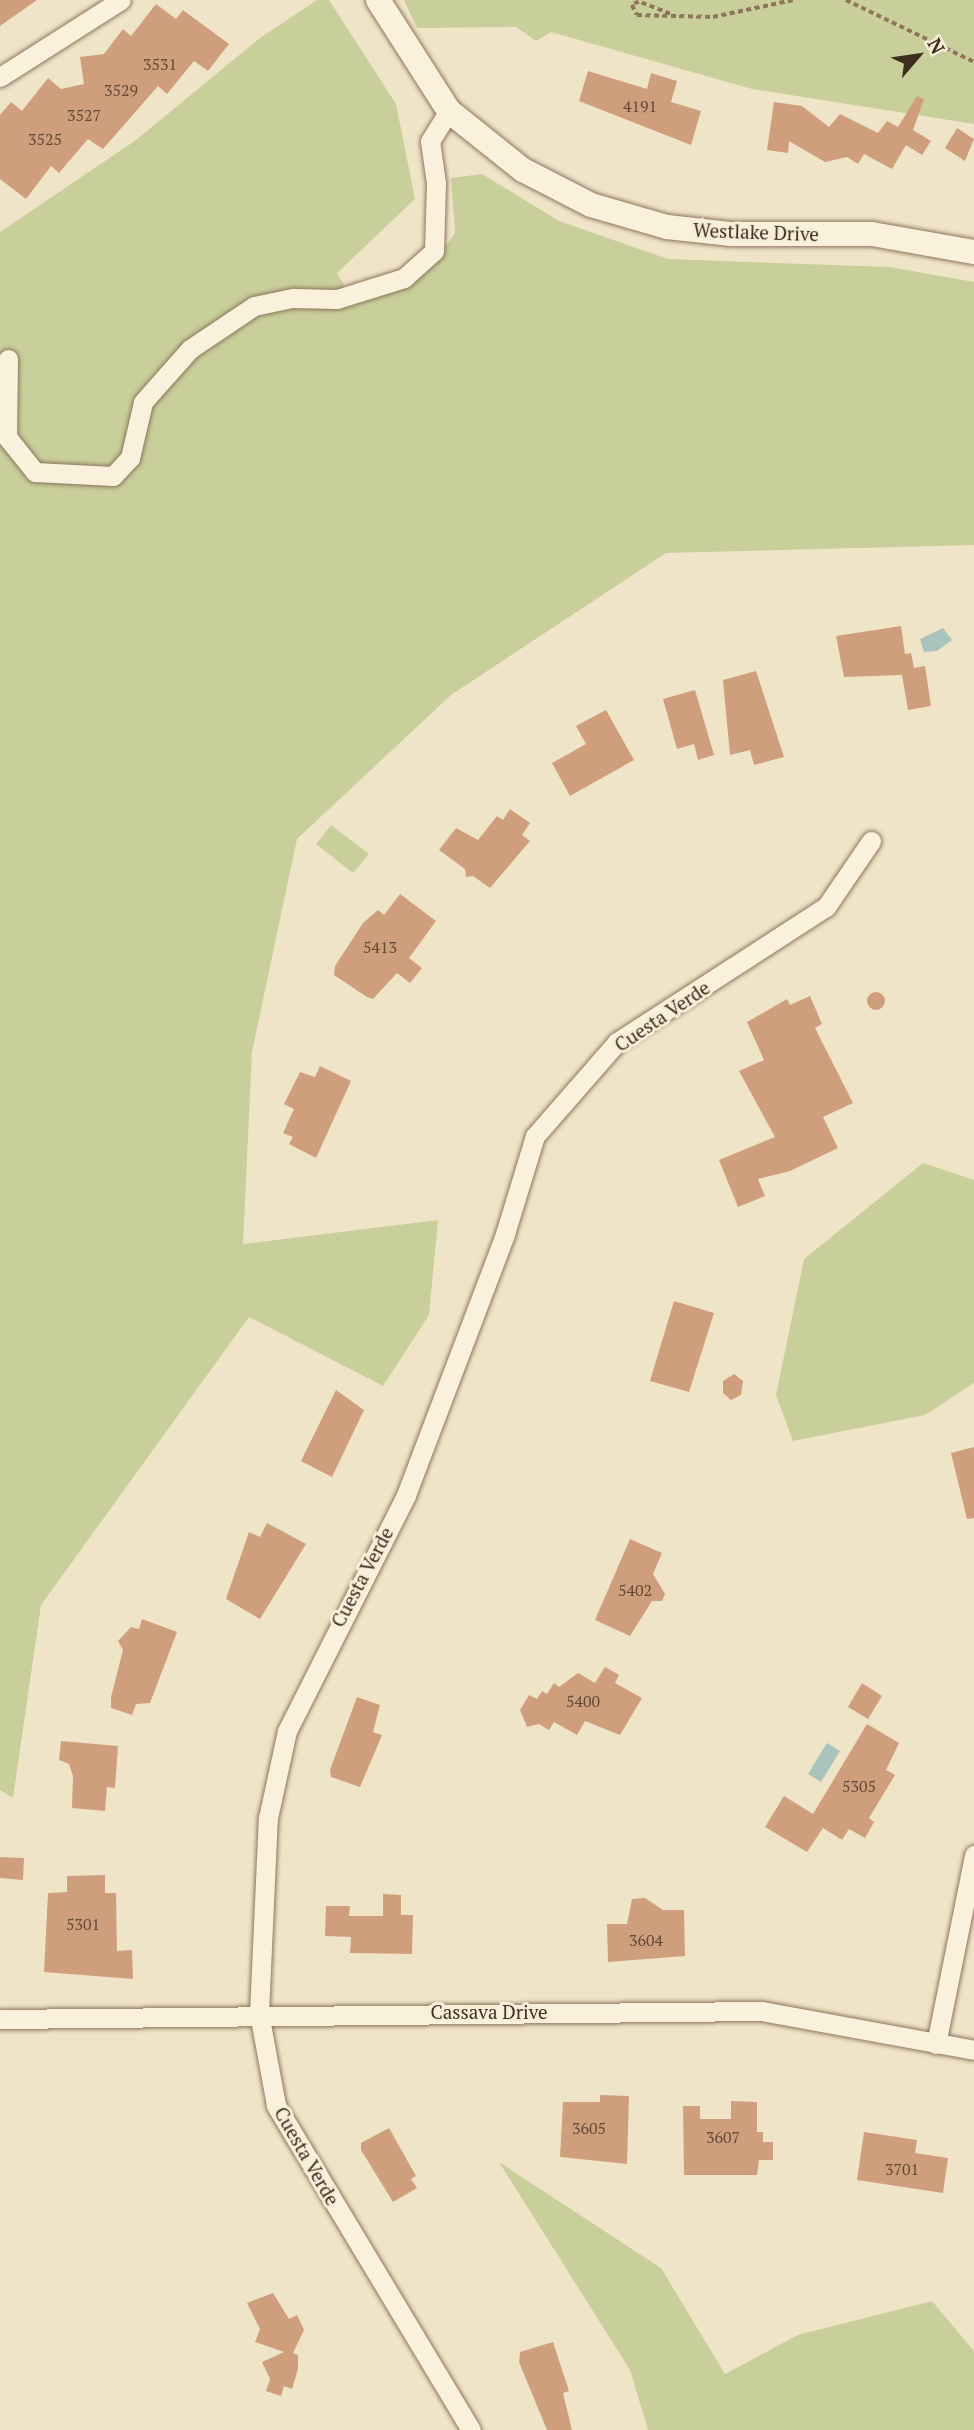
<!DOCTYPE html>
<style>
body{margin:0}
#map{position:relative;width:974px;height:2430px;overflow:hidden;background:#f0e4c8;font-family:"PT Serif",serif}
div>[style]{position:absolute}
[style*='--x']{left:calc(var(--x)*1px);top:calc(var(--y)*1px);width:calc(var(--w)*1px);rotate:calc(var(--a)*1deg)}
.green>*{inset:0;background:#c9cf9b}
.water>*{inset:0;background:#a9c4bc}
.building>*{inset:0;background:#cf9f7d}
.round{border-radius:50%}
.path>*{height:3.5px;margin-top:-1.75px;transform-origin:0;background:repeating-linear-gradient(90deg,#8d765c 0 5px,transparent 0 8.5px)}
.roads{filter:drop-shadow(0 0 2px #8d765c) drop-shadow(0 0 2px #8d765c)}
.minor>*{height:19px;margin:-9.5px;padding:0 9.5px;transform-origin:9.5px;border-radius:9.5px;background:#faf1dc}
.tertiary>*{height:24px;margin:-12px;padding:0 12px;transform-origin:12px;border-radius:12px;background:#faf1dc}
span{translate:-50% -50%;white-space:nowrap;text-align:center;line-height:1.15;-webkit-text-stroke:6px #f7eed8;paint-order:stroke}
.number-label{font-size:16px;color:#624a37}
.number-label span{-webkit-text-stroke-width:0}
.street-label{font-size:19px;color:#3d2e20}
.north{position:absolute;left:883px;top:21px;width:70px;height:70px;-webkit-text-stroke:5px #f7eed8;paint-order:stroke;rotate:61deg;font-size:19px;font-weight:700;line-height:28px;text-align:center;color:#3d2e20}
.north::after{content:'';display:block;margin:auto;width:24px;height:32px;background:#3d2e20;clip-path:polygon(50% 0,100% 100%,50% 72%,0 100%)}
</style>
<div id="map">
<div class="green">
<div style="clip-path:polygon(317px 0,329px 0,396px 104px,415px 199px,337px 273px,353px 300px,432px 265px,455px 233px,451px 178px,482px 174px,559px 221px,668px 259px,890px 267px,974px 282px,974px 545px,666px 553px,451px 695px,297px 839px,252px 1052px,243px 1244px,438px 1220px,429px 1315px,383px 1386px,249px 1317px,41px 1605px,13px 1798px,0 1790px,0 232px,136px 140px,260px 38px)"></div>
<div style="clip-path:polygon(404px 0,974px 0,974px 124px,752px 89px,551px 32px,536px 41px,516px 27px,417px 28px)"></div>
<div style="clip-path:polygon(331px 825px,369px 854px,353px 873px,316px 844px)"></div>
<div style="clip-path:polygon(923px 1163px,974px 1180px,974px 1383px,925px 1415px,793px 1441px,776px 1395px,804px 1259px)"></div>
<div style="clip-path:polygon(499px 2162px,661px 2268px,725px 2374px,798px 2335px,932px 2301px,974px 2351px,974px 2430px,648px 2430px,630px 2370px)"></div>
</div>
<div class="water">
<div style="clip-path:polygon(943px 628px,952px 640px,937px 651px,924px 652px,920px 639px)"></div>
<div style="clip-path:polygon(827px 1743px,840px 1751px,821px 1782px,808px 1774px)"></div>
</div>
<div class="building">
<div style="clip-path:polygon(0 0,37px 0,0 26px)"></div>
<div style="clip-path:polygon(156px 4px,176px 19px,183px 10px,229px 44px,208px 71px,194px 61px,167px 94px,158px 86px,103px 149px,88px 139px,59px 173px,51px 166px,26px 199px,0 179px,0 115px,11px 102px,22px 111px,48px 78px,61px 89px,84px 84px,80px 57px,104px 54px,123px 29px,131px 36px)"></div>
<div style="clip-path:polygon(588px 71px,647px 89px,651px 73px,677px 81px,671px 102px,701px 111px,691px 145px,579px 101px)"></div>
<div style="clip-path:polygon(917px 96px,924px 99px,913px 130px,931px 141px,922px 155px,906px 145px,892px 169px,864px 154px,858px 164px,847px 157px,825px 162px,789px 141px,788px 153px,767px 150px,774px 102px,802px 106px,829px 127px,840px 114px,878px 133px,887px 121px,898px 127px)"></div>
<div style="clip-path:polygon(957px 128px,974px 139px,965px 161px,945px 148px)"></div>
<div style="clip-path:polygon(901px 626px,905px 654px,911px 653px,914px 668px,925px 666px,931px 706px,908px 710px,902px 675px,844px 677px,836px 636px)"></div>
<div style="clip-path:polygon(756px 671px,784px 757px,754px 765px,750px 750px,730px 755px,723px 680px)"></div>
<div style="clip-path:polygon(695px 690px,714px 755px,698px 760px,694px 744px,677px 749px,663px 699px)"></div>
<div style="clip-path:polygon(606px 710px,634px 760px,570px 796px,552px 763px,586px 744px,576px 726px)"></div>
<div style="clip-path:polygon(510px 809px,530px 823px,522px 835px,530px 841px,490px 888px,473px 876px,466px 877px,465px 869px,439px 850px,456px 828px,478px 840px,497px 816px,503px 820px)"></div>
<div style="clip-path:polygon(400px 894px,436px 921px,409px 958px,422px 968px,410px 983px,397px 973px,373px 999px,367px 997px,334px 975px,335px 966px,363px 923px,378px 910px,384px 915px)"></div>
<div class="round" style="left:867px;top:992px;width:18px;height:18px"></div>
<div style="clip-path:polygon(810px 996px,822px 1024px,815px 1028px,853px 1103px,823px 1117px,838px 1148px,790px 1171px,758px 1179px,765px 1196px,738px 1207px,719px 1160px,775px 1137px,739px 1071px,764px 1060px,747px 1022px,787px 999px,790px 1005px)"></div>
<div style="clip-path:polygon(320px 1066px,351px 1081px,316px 1158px,289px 1144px,293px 1137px,283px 1133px,294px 1109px,284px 1104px,300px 1072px,315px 1077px)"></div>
<div style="clip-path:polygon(674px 1301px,714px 1313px,689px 1392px,650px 1381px)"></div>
<div style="clip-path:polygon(734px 1374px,743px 1381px,741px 1395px,731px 1400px,723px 1393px,723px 1381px)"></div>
<div style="clip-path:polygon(336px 1390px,364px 1410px,332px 1477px,301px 1461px)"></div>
<div style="clip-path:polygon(974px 1447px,974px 1518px,967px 1519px,951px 1453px)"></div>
<div style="clip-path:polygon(267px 1523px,306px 1544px,260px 1619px,226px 1599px,249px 1532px,260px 1537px)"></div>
<div style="clip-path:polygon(630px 1539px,662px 1553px,653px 1574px,665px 1594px,662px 1601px,652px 1601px,630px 1636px,595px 1620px)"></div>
<div style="clip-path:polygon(142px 1619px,177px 1632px,150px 1703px,136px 1704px,132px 1715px,111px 1708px,111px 1697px,123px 1650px,118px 1641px,131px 1627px,139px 1629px)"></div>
<div style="clip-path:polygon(605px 1667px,619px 1675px,615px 1683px,642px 1698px,620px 1735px,585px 1721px,577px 1735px,554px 1722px,549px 1730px,539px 1724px,527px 1727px,520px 1710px,529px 1695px,537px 1699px,542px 1691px,547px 1694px,554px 1683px,559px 1687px,578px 1673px,595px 1683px)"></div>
<div style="clip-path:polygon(862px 1683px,882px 1696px,868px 1719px,848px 1707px)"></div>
<div style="clip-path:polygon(357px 1697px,380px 1705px,373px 1732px,382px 1735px,360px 1787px,331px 1777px,330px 1770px)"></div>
<div style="clip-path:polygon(867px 1724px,899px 1743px,886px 1770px,895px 1775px,869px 1818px,874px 1822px,865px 1838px,849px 1829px,842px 1840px,823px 1828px,807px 1852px,765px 1827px,784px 1796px,813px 1814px)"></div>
<div style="clip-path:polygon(61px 1741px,118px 1746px,115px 1788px,107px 1787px,105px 1811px,72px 1808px,73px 1776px,69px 1764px,59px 1760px)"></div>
<div style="clip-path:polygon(0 1857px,24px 1858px,23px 1880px,0 1878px)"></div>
<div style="clip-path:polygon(105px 1875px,105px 1893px,116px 1893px,117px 1951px,132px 1950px,133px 1979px,44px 1972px,48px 1893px,67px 1892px,67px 1876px)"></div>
<div style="clip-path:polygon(383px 1894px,401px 1895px,401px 1915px,413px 1915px,412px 1954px,350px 1953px,351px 1937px,325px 1936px,326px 1906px,350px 1906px,349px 1916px,383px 1916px)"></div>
<div style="clip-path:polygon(645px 1898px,663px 1910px,684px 1910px,685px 1956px,608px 1962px,607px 1924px,627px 1924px,632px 1899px)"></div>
<div style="clip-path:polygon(600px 2095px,629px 2096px,627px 2164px,560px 2157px,563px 2102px,600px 2102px)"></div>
<div style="clip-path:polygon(731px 2101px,757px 2102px,757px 2132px,763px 2132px,763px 2142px,773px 2142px,773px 2160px,759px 2160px,757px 2175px,684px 2175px,683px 2106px,700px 2106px,700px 2119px,731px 2119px)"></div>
<div style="clip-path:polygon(389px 2128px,416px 2176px,411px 2179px,417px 2188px,393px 2202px,361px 2150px,361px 2143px)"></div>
<div style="clip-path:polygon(864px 2132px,917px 2140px,915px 2153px,948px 2158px,943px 2193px,857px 2180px)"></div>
<div style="clip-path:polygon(273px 2293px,289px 2319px,297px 2315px,304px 2330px,293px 2353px,298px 2355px,298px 2369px,292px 2389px,284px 2386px,281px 2396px,266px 2391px,270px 2379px,262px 2362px,284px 2352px,255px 2342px,260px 2329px,247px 2303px)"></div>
<div style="clip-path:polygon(553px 2342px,569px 2391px,563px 2393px,572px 2430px,547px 2430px,519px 2362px,520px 2352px)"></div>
</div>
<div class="path">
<div style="--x:846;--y:0;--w:142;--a:25.8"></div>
<div style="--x:670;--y:14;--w:33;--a:-159"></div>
<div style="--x:639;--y:2;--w:8;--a:157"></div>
<div style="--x:632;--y:5;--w:11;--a:63"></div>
<div style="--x:637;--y:15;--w:76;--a:1.5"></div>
<div style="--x:713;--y:17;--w:82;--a:-12"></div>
</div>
<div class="roads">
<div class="minor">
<div style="--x:0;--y:77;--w:143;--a:-32.5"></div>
<div style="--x:8;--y:359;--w:78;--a:90.7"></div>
<div style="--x:7;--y:437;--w:45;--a:51.3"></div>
<div style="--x:35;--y:472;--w:78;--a:2.9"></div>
<div style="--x:113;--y:476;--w:25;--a:-47"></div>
<div style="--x:130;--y:458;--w:57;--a:-76.9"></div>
<div style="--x:143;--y:402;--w:71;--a:-48.4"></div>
<div style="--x:190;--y:349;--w:77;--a:-33.9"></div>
<div style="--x:254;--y:306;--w:40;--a:-12"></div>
<div style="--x:293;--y:298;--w:44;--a:1.3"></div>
<div style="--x:337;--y:299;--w:70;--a:-17.4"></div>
<div style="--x:404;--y:278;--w:40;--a:-42"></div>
<div style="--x:434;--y:251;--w:68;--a:-88.3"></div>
<div style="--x:436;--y:183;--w:42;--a:-98.1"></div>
<div style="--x:430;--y:141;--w:36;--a:-58"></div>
<div style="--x:0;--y:2019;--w:762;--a:-0.6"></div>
<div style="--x:762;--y:2011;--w:216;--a:10.4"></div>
<div style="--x:936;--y:2044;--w:193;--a:-78.6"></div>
<div style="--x:471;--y:2430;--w:379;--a:-121"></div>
<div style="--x:276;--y:2105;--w:94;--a:-100.5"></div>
<div style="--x:259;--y:2013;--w:195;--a:-87.4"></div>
<div style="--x:268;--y:1818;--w:89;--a:-77.7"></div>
<div style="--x:287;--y:1731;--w:264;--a:-63.2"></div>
<div style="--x:406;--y:1495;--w:279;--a:-69.2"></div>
<div style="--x:505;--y:1234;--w:102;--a:-73"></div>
<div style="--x:535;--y:1136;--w:125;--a:-48.9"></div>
<div style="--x:617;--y:1042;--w:249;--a:-32.9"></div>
<div style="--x:826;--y:907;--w:80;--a:-55.7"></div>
</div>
<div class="tertiary">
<div style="--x:378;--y:0;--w:132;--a:57.4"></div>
<div style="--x:449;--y:111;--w:95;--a:38.6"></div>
<div style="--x:523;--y:170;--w:76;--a:27.2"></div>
<div style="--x:591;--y:205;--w:79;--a:16.1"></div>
<div style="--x:667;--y:227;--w:63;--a:6.3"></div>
<div style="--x:730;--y:234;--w:142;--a:0"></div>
<div style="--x:872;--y:234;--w:104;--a:10"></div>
</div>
</div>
<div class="number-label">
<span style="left:160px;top:64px">3531</span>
<span style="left:121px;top:90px">3529</span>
<span style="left:640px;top:106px">4191</span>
<span style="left:84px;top:115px">3527</span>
<span style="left:45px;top:139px">3525</span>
<span style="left:380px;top:947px">5413</span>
<span style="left:635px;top:1590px">5402</span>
<span style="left:583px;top:1701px">5400</span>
<span style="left:859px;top:1786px">5305</span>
<span style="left:83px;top:1924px">5301</span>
<span style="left:646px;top:1940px">3604</span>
<span style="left:589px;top:2128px">3605</span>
<span style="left:723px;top:2137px">3607</span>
<span style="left:902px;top:2169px">3701</span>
</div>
<div class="street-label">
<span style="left:756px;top:232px;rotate:2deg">Westlake Drive</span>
<span style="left:662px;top:1016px;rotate:-34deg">Cuesta Verde</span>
<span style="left:362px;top:1577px;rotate:-62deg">Cuesta Verde</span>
<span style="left:489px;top:2012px">Cassava Drive</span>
<span style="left:307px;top:2156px;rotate:60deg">Cuesta Verde</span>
</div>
<div class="north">N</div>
</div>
